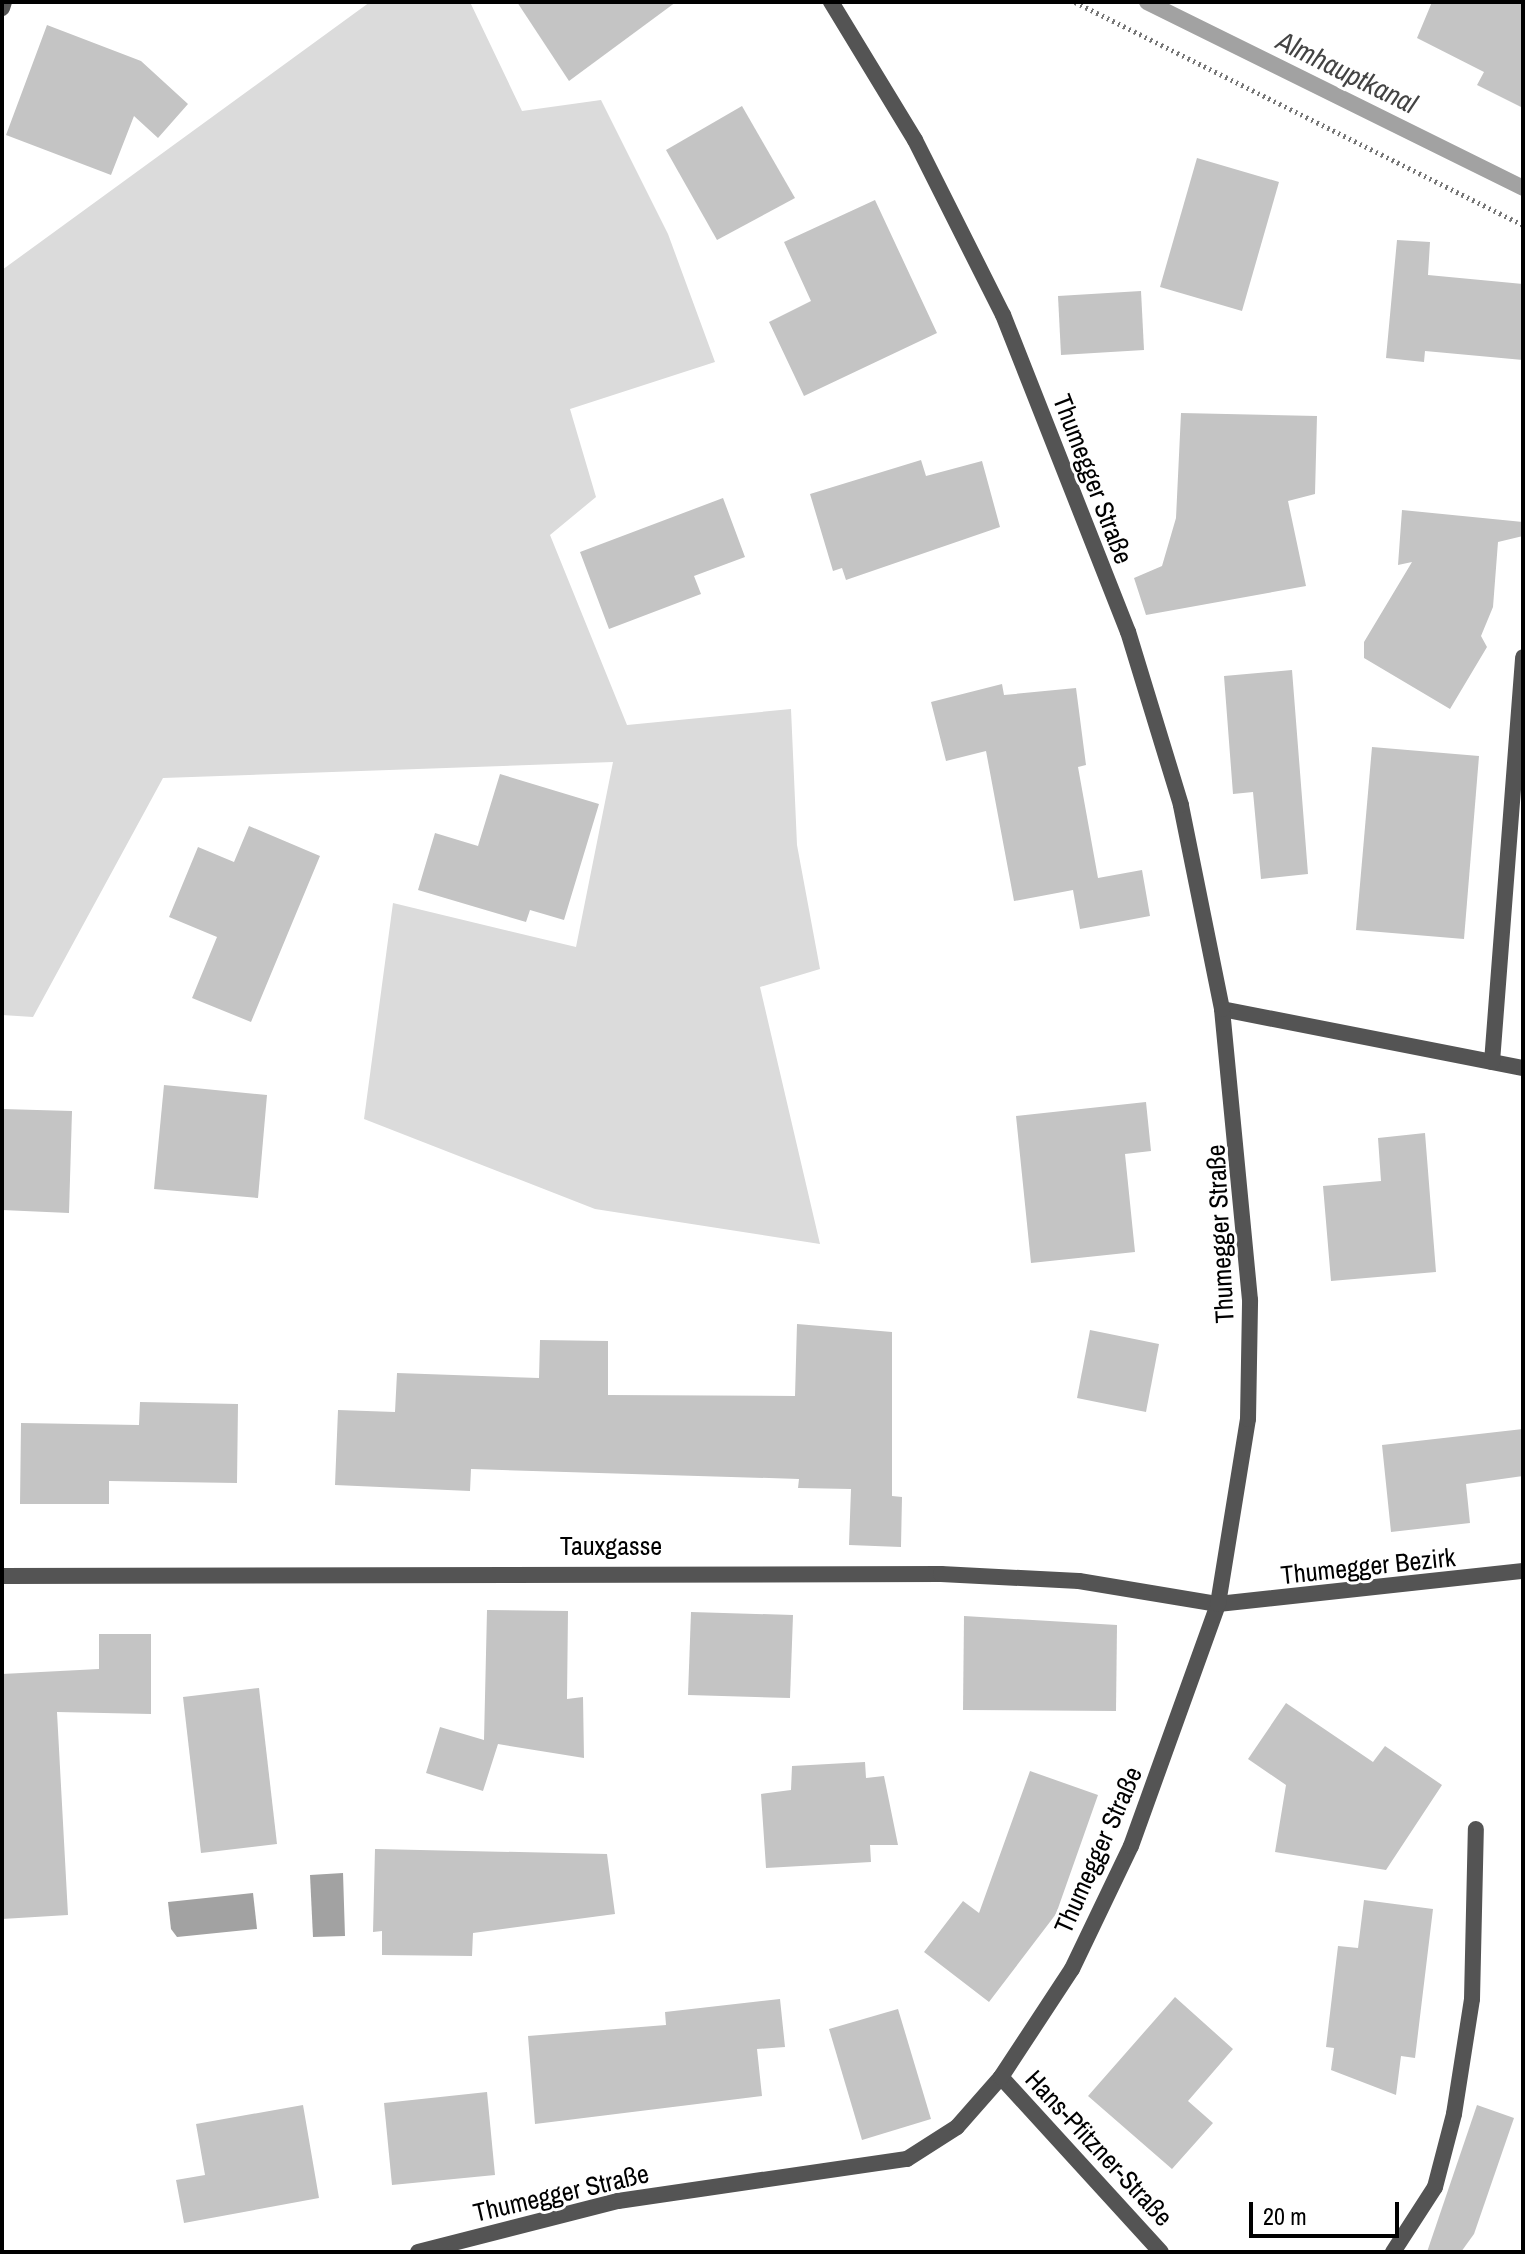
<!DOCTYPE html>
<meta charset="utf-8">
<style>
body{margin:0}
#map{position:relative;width:1525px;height:2254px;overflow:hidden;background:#fff;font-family:"Archivo Narrow",sans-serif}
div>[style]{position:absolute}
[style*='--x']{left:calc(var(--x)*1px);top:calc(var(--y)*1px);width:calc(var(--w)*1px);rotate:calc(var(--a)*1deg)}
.green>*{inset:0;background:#dbdbdb}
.water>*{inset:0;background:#a2a2a2}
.stream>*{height:16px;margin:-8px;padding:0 8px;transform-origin:8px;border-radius:8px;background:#a2a2a2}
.building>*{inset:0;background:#c4c4c4}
.path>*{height:5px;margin-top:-2.5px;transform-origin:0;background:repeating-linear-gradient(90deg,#767676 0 2px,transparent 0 6px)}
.lane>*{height:16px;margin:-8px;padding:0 8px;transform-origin:8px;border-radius:8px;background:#545454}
.street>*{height:16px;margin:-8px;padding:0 8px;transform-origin:8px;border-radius:8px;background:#545454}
span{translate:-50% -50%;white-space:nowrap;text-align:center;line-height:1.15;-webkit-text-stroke:6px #fff;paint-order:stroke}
.street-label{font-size:26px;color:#000}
.water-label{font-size:28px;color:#434343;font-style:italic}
.frame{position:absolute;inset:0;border:4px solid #000;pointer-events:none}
.scale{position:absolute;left:1249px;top:2202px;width:150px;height:36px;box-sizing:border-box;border:4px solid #000;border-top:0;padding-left:10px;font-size:24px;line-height:28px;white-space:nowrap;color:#000;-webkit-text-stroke:6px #fff;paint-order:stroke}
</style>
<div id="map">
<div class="green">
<div style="clip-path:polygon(370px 2px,470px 2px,522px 111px,601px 100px,668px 234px,715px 362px,570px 409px,596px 497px,550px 535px,627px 725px,791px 709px,797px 845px,820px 969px,760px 987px,820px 1244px,595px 1209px,364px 1119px,393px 903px,576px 947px,613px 762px,163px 778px,33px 1017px,2px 1015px,2px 270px)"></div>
</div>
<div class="water">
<div style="clip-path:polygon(343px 1873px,345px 1936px,313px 1937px,310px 1875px)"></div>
<div style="clip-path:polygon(253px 1893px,257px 1929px,177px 1937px,171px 1929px,168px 1902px)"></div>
</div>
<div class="stream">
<div style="--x:1147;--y:2;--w:419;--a:26.3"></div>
</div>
<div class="building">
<div style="clip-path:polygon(517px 2px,676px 2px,569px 81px)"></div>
<div style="clip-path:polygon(1432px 2px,1523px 2px,1523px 108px,1477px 85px,1484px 72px,1417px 38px)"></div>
<div style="clip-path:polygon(47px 25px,141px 61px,188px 104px,158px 138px,134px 116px,111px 175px,6px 135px)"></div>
<div style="clip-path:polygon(742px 106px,795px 198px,717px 240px,666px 150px)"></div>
<div style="clip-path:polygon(1197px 158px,1279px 182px,1242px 311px,1160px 287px)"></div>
<div style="clip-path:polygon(875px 200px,937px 333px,804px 396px,769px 322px,811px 301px,784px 242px)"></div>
<div style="clip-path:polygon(1397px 240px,1430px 242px,1428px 275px,1523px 284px,1523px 360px,1425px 351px,1424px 362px,1386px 358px)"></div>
<div style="clip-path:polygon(1141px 291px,1144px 350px,1061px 355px,1058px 296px)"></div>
<div style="clip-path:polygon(1181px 413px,1317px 416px,1315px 494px,1288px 501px,1306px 586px,1146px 615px,1134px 578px,1162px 566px,1176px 518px)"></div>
<div style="clip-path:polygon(921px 460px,926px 476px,982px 461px,1000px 527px,846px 580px,842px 568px,833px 571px,810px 494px)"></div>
<div style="clip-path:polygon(723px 498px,745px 557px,694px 576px,701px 594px,609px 629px,580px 552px)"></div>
<div style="clip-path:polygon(1402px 510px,1523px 522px,1523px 536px,1498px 542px,1493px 607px,1481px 636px,1487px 647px,1450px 709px,1364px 658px,1364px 642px,1412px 562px,1398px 565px)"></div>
<div style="clip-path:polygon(1292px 670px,1308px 874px,1261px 879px,1253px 792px,1233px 794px,1224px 676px)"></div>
<div style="clip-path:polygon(1002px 684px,1004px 695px,1076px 688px,1086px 765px,1078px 767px,1098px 878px,1142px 870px,1150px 916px,1080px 929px,1073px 890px,1014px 901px,986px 751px,946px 761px,931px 702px)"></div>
<div style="clip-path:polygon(1372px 747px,1479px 756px,1464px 939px,1356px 930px)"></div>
<div style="clip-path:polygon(500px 774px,599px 804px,564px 920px,530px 910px,526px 922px,418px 890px,435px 833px,478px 846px)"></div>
<div style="clip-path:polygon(249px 826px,320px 856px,251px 1022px,192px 998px,217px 937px,169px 917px,198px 847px,234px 862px)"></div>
<div style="clip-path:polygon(164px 1085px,267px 1095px,258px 1198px,154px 1189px)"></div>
<div style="clip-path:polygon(1146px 1102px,1151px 1151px,1125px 1154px,1135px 1252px,1031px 1263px,1016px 1116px)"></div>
<div style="clip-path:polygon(2px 1109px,72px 1111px,69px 1213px,2px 1210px)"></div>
<div style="clip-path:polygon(1425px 1133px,1436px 1272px,1331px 1281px,1323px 1186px,1381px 1181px,1378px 1138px)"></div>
<div style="clip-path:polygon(797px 1324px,892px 1332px,892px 1496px,902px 1497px,901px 1547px,849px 1545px,851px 1489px,798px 1488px,799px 1479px,471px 1469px,470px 1491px,335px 1485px,338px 1410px,395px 1412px,397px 1373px,539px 1378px,540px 1340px,608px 1341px,608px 1395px,795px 1396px)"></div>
<div style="clip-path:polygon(1090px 1330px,1159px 1344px,1146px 1412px,1077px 1398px)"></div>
<div style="clip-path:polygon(140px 1402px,238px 1404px,237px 1483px,109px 1481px,109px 1504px,20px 1504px,21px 1423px,139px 1425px)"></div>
<div style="clip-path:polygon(1523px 1429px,1523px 1476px,1466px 1484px,1470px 1523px,1391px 1532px,1382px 1445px)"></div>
<div style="clip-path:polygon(487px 1610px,568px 1611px,567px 1699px,583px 1697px,584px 1758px,498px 1744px,483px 1791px,426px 1773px,440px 1727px,484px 1740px)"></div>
<div style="clip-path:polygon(691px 1612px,793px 1615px,790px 1698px,688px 1695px)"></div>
<div style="clip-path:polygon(964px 1616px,1117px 1625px,1116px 1711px,963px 1710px)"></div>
<div style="clip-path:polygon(99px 1634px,151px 1634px,151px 1714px,57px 1712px,68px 1915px,2px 1919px,2px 1674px,99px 1669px)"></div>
<div style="clip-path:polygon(259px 1688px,277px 1844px,201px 1853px,183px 1697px)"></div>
<div style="clip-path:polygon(1286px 1703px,1373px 1762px,1385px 1746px,1442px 1785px,1386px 1870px,1275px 1852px,1286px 1785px,1248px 1759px)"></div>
<div style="clip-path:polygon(865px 1762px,866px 1778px,884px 1776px,898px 1845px,870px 1845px,871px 1862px,766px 1868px,761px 1794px,791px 1790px,792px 1766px)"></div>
<div style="clip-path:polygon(1030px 1771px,1098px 1795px,1056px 1914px,989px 2002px,924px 1952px,963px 1901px,979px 1913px)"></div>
<div style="clip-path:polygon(375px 1849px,607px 1854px,615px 1914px,473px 1933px,472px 1956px,382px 1955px,382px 1931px,373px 1932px)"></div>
<div style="clip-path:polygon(1364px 1900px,1433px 1909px,1415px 2058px,1401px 2056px,1396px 2095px,1331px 2070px,1334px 2048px,1326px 2047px,1338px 1946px,1358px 1948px)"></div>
<div style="clip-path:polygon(1175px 1997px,1233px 2049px,1188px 2101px,1213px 2123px,1172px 2169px,1088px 2096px)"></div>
<div style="clip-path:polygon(780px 1999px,785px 2047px,757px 2049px,762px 2096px,535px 2124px,528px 2036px,666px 2025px,665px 2012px)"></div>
<div style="clip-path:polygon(898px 2009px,931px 2119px,862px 2140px,829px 2029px)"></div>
<div style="clip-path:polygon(487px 2092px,495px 2175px,392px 2185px,384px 2103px)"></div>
<div style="clip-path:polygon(303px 2105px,319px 2198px,184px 2223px,176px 2180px,205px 2175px,196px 2124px)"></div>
<div style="clip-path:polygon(1477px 2105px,1514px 2118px,1474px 2234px,1461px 2252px,1427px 2252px)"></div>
</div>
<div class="path">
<div style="--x:1075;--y:2;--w:500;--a:26.46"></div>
</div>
<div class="lane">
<div style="--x:1222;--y:1009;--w:307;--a:11.1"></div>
<div style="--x:1492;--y:1062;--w:406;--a:-85.6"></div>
</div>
<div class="street">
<div style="--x:2;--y:8;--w:6;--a:-72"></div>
<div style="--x:2;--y:1576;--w:939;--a:-0.12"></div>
<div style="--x:941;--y:1574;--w:138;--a:2.9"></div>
<div style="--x:1079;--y:1581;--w:141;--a:9.4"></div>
<div style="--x:1218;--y:1604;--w:307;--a:-6.2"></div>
<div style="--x:1001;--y:2077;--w:237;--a:47.6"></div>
<div style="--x:418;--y:2252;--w:206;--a:-14.3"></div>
<div style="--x:618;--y:2201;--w:292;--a:-8.3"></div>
<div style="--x:907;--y:2159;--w:59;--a:-32.6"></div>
<div style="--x:957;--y:2127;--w:67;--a:-48.7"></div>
<div style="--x:1001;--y:2077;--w:129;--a:-56.7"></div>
<div style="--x:1072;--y:1969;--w:136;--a:-64.4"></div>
<div style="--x:1131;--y:1846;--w:257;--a:-70.2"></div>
<div style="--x:1218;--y:1604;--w:187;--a:-80.8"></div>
<div style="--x:1248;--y:1419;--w:119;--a:-89"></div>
<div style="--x:1250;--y:1300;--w:292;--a:-95.5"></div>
<div style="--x:1222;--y:1009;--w:208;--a:-101.4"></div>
<div style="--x:1181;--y:805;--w:181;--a:-107"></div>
<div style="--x:1128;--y:632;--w:341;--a:-111.5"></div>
<div style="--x:1003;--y:315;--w:196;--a:-116.7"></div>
<div style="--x:915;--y:140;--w:162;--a:-121.3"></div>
<div style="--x:1393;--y:2252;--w:77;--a:-57.1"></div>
<div style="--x:1435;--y:2187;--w:75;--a:-75.4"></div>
<div style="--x:1454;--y:2114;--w:116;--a:-81.1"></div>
<div style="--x:1472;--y:1999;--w:170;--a:-88.7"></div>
</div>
<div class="street-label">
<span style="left:1093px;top:479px;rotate:69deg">Thumegger Straße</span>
<span style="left:1220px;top:1234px;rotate:-93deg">Thumegger Straße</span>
<span style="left:611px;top:1546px">Tauxgasse</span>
<span style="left:1368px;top:1566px;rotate:-6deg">Thumegger Bezirk</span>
<span style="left:1098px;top:1850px;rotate:-66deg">Thumegger Straße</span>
<span style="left:1099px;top:2148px;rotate:47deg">Hans-Pfitzner-Straße</span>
<span style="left:561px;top:2193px;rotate:-13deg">Thumegger Straße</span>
</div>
<div class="water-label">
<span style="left:1347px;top:72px;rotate:26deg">Almhauptkanal</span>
</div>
<div class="frame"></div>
<div class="scale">20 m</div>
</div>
